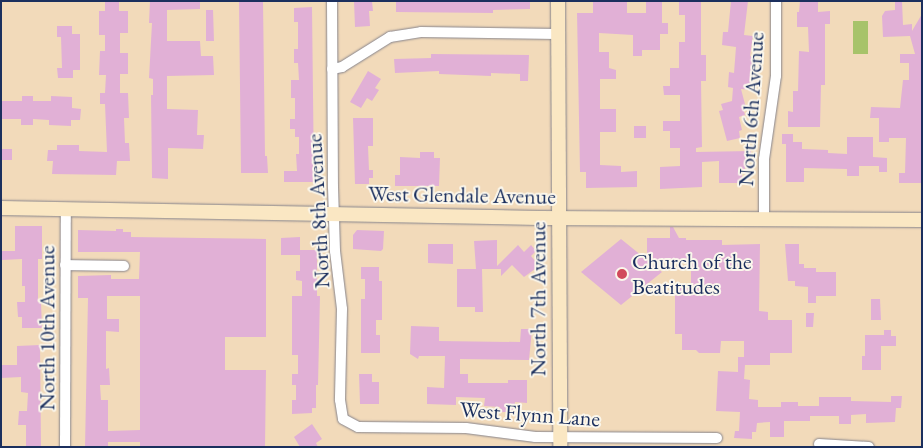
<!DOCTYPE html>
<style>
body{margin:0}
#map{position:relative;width:923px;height:448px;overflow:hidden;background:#f2daba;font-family:"EB Garamond",serif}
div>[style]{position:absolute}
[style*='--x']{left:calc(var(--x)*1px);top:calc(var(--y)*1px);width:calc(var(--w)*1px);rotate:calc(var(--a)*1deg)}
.green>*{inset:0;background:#a7c36a}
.building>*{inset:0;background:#e1b0d6}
.roads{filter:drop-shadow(0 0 1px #86848c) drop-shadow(0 0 1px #86848c)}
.street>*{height:10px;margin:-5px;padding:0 5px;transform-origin:5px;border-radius:5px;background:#fff}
.secondary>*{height:14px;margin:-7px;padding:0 7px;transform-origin:7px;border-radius:7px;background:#fae7c3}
.dots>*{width:14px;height:14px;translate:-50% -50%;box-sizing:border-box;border:2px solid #fbf7ec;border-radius:50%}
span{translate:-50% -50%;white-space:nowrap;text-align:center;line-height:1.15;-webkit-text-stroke:4px #fbf7ec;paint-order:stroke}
.street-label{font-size:22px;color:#1b2f5e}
.poi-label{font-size:22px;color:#1b2f5e}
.left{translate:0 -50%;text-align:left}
.frame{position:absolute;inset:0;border:2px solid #1b2f5e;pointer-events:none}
</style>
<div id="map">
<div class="green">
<div style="clip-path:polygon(853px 21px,868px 21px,868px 54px,853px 54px)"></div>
</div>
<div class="building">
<div style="clip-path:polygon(105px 1px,119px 1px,119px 11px,128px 11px,128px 33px,120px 33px,120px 53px,128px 53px,128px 74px,120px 74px,120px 93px,128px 93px,129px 118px,124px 118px,125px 143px,129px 143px,130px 161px,117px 161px,116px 175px,52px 174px,53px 161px,47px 161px,48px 150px,57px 150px,57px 145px,79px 145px,79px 151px,107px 152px,105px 104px,100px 104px,100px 93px,105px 93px,106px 75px,99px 75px,100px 51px,105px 51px,105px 35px,99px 35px,99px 11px,105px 11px)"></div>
<div style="clip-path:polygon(150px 1px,200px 1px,200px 9px,167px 10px,167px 41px,200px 41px,201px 56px,213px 56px,214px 75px,167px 76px,167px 109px,198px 110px,197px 135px,204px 135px,203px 149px,168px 148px,168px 179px,152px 178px,151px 95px,153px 95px,153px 79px,149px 78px,152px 23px,149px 23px)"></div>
<div style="clip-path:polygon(239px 1px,263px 1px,265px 156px,267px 156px,268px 173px,241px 173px)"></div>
<div style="clip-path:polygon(354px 1px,372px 1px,373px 11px,369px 11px,370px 26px,355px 27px)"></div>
<div style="clip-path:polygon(396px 1px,530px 1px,530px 9px,493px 10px,493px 13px,396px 12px)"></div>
<div style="clip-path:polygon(593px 1px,627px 1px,627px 13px,646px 13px,646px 1px,662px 1px,662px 23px,668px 23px,668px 34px,660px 34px,660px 50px,642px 50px,642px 56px,633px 56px,633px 35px,599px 33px,599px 52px,609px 52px,609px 68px,616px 70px,616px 79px,600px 79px,600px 109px,616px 109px,616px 132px,600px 132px,600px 165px,621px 166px,621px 172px,637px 171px,637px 187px,586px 188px,586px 172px,580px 172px,577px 13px,593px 13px)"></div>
<div style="clip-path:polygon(701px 1px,701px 55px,706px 55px,706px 81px,701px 81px,702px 147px,696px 148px,696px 152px,751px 151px,751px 162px,745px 162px,745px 172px,742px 172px,742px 183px,719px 183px,719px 161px,702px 162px,702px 187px,660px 189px,660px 167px,680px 166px,680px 148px,670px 148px,670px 131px,663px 131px,663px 121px,680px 121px,680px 95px,664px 95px,663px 86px,670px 86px,670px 68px,679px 68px,679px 42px,685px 42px,685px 15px,679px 15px,679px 2px)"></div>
<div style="clip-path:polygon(731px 1px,748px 1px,744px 35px,753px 36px,750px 56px,754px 57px,752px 90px,741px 89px,746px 108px,743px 108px,745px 115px,739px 117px,742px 130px,739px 131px,740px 138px,727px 141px,719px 111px,723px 110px,721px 104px,732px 101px,733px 88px,728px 87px,729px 72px,734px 73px,736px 47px,722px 45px,723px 32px,728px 32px)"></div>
<div style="clip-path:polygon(800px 1px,818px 1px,818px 12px,830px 11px,830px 24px,825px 24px,825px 85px,821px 85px,820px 127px,788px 127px,788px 111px,793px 112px,793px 91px,798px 91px,799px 51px,809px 52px,808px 27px,797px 27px,797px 12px,799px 12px)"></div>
<div style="clip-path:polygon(895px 1px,902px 1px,903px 25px,912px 24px,912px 31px,922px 14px,922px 183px,899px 183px,899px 173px,905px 173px,906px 138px,889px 138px,889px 142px,879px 142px,879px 118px,870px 118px,871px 107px,900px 108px,903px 80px,909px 80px,909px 63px,900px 63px,900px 54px,915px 54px,910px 36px,883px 37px,882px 16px,885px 11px,895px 10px)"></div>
<div style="clip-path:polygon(312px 7px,314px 182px,284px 182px,284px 171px,297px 171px,296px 154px,299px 154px,299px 137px,295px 137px,295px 129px,290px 129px,290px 119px,295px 119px,295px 98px,291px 98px,291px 80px,299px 80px,298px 63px,294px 63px,294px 49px,298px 49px,298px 22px,294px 22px,294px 8px)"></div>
<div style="clip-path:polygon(206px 10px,213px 10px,214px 41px,206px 41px)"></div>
<div style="clip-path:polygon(57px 26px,72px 26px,72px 34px,80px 34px,80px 70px,73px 70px,73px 78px,58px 78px,57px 68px,62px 68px,61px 37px,57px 37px)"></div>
<div style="clip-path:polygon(431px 54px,529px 55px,528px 81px,520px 81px,520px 74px,491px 73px,491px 76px,439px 74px,439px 71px,395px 73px,394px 59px,431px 58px)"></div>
<div style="clip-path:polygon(368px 71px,381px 79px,375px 88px,379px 90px,372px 101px,367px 98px,361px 108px,350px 102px)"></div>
<div style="clip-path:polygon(22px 96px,33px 96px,33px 101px,51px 101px,51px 96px,72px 97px,72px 108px,81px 109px,80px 120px,71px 120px,71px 126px,49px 125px,49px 120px,33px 119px,33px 125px,21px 125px,21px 119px,1px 119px,1px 101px,22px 101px)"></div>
<div style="clip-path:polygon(353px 118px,373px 118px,373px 146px,368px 146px,369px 170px,373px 170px,373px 178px,369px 178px,369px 184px,355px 184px)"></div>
<div style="clip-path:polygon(634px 126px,646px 126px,646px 138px,634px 138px)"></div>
<div style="clip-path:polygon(782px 134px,793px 134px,793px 142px,802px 142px,802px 149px,828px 150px,828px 153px,847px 154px,847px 137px,873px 137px,873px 157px,887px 158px,887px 172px,879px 172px,879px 166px,859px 166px,859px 176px,847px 176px,847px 169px,804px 168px,804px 182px,786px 182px,786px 144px,782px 144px)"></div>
<div style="clip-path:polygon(1px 149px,12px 149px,12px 160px,1px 160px)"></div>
<div style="clip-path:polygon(420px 152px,434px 152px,434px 158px,440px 158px,439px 186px,395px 186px,395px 175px,400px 175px,400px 157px,420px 158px)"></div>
<div style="clip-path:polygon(15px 226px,42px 226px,42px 259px,38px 259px,38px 302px,41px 302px,42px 328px,22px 328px,22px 317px,18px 317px,17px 302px,25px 302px,25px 286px,22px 286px,22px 259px,2px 260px,2px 251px,15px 251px)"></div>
<div style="clip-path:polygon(670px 227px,673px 227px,679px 238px,686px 238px,686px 240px,722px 240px,722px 245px,760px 244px,759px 311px,768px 312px,768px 320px,792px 320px,792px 353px,770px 353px,770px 365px,745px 365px,744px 379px,750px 380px,749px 399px,758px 400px,758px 407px,781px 407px,781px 402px,798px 402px,798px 406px,819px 406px,819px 397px,851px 397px,851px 401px,891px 402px,891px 396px,902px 396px,901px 408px,896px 408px,895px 422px,866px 423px,866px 414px,851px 415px,851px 424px,839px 424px,839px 416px,810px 416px,810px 421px,784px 421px,784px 437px,770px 437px,770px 422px,757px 423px,756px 432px,752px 432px,752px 439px,734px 438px,735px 431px,739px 431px,740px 412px,716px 411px,718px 371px,738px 372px,738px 357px,744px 357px,744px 341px,721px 341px,720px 353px,699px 353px,696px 350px,682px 350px,682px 334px,675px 334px,675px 288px,691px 288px,691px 261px,648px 261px,662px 272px,621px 305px,581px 272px,621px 239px,647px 260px,647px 238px,670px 238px)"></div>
<div style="clip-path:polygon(evenodd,116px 229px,123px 229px,123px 232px,131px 232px,131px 237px,266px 239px,266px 337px,225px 337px,225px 370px,266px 370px,265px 447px,140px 447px,140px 442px,108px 442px,108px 447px,85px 447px,88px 298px,78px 298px,78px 276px,111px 275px,111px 279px,139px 279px,140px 252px,78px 252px,78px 230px,116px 231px,116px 229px,107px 296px,140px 296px,140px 430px,108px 431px,108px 400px,101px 400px,100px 385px,110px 385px,109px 368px,106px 369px,106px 331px,119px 332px,119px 319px,107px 319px,107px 296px)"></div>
<div style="clip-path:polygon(357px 230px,384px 231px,383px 249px,381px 251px,353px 249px,353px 235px)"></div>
<div style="clip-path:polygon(300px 237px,300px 250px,317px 250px,317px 296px,320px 296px,318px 385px,316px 385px,316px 408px,312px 408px,312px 413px,292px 414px,292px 400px,296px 400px,296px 385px,292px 385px,292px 374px,298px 374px,298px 355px,292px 355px,292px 296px,302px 296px,302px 281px,296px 280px,296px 271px,300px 271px,300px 255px,281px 255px,281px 238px)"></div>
<div style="clip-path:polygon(497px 240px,497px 266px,518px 245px,524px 252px,531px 245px,536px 251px,531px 256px,536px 262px,535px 269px,524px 277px,512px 265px,501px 276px,501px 269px,482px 269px,483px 312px,475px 312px,475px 307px,457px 307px,457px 269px,476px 269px,474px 241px)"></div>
<div style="clip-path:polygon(428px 244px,453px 244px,453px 264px,428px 263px)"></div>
<div style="clip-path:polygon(785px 244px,799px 244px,799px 264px,804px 264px,804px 268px,816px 268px,816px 272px,836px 272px,836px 296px,816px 296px,816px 303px,808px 303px,808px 287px,795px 286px,795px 281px,788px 281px)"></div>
<div style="clip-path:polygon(361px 267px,379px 267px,379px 281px,382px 281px,382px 320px,376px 320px,376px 335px,380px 335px,380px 353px,361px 353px,361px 299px,365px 299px,365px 279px,361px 279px)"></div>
<div style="clip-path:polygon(871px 299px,880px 299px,881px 320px,871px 320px)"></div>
<div style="clip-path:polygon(806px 313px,814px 313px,813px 327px,806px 327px)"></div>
<div style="clip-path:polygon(411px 326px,439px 327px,439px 341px,520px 342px,521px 329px,532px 329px,529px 360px,460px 359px,460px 374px,468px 374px,468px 383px,508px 383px,508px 380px,527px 380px,527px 403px,515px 402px,515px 412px,500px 412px,500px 407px,484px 406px,485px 398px,456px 397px,456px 405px,427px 404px,427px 387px,444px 388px,445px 356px,419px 356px,418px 359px,410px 354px)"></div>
<div style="clip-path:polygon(884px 330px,891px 330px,891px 336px,896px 336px,896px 346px,881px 346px,881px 370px,862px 370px,862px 356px,865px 356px,865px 335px,884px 335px)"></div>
<div style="clip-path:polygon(40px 345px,41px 447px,26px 447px,26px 425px,18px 425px,19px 411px,27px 411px,28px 393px,21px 392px,21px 377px,1px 378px,1px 365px,17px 365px,17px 346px)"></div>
<div style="clip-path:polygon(359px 374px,372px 374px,372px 382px,379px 382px,379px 404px,360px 404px)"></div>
<div style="clip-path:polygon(312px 424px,322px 439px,316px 443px,318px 447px,300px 447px,294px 437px)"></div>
</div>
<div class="roads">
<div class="street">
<div style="--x:332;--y:1;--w:186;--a:89.7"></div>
<div style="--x:333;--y:187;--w:64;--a:88.2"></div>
<div style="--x:335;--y:251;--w:58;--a:83.1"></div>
<div style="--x:342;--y:309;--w:91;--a:91.3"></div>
<div style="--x:340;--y:400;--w:19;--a:81"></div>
<div style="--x:343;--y:419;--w:17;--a:28"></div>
<div style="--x:358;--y:427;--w:108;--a:0.5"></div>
<div style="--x:466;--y:428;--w:70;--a:7.4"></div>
<div style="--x:535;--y:437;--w:182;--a:0.3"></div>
<div style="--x:332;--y:69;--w:10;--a:-11"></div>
<div style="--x:342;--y:67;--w:57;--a:-32"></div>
<div style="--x:390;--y:37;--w:31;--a:-9"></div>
<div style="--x:421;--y:32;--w:136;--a:0.8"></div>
<div style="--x:764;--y:219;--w:60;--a:-90"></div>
<div style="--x:764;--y:159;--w:84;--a:-81.8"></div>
<div style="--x:776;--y:76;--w:75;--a:-90"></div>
<div style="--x:65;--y:265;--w:59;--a:1"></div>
<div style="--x:819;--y:444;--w:50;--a:3.4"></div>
<div style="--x:65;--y:447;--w:238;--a:-89.8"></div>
</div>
<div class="secondary">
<div style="--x:558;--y:1;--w:446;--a:89.7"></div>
<div style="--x:1;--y:208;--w:538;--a:1.06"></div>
<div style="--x:539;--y:218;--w:383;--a:0.3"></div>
</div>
</div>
<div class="dots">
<div style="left:622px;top:274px;background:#d1495b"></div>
</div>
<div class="street-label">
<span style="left:751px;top:109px;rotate:-86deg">North 6th Avenue</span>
<span style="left:462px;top:195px;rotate:1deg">West Glendale Avenue</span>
<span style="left:318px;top:211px;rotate:-93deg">North 8th Avenue</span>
<span style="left:538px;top:299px;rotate:-90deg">North 7th Avenue</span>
<span style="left:47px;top:328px;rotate:-90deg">North 10th Avenue</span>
<span style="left:530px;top:414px;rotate:4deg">West Flynn Lane</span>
</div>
<div class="poi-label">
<span class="left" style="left:632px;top:274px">Church of the<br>Beatitudes</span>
</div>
<div class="frame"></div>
</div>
